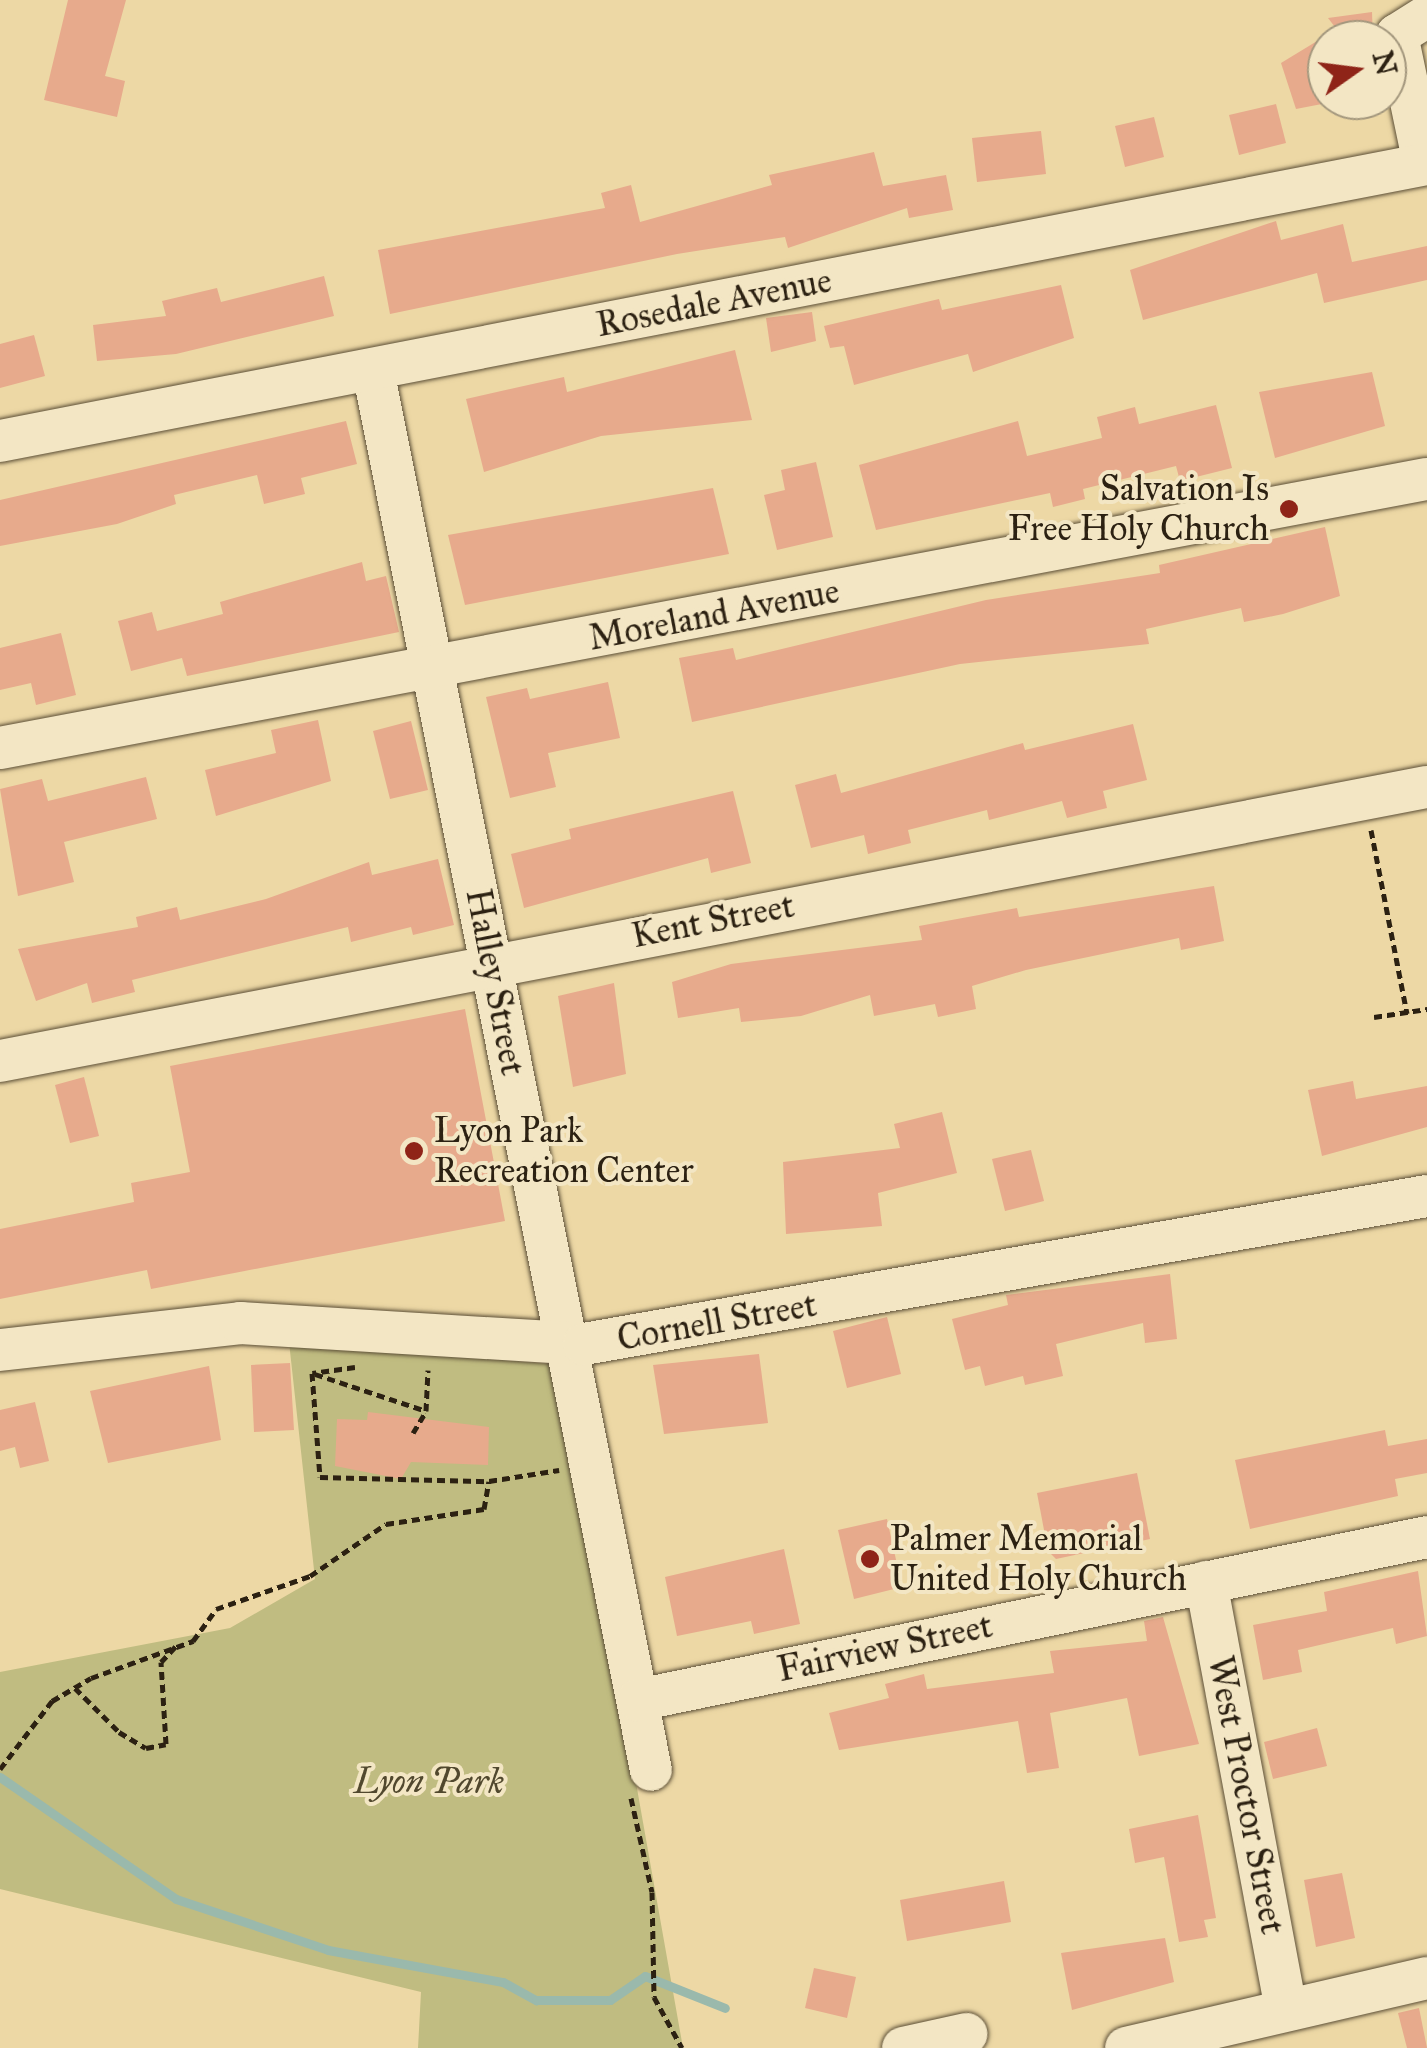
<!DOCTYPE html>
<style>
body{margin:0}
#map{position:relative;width:1427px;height:2048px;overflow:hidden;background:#edd8a5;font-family:"IM FELL Great Primer",serif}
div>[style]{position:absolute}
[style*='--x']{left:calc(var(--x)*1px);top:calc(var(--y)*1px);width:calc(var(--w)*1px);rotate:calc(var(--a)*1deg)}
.green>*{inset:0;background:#c0bc81}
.stream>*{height:9px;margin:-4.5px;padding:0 4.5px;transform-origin:4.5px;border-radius:4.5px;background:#9ab9ac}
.building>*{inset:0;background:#e7aa8c}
.path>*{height:5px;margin-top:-2.5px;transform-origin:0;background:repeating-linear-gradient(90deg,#2c2112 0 8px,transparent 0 13px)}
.roads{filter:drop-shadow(0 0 2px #5c4f37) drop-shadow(0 0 2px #5c4f37)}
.minor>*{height:42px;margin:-21px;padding:0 21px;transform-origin:21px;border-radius:21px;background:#f3e6c4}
.dots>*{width:28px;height:28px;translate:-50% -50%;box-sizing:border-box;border:5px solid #f3e6c4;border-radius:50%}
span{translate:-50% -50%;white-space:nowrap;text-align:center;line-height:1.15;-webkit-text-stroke:8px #f3e6c4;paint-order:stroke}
.street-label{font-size:35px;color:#2c2112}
.poi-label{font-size:35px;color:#2c2112}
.right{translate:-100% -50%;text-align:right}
.left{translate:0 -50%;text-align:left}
.park-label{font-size:35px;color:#51482e;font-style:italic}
.north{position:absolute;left:1307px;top:20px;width:100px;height:100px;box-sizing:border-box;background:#f3e6c4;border:2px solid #a3977d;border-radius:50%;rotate:76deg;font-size:28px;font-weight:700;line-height:40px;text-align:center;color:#2c2112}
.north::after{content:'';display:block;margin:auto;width:35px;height:45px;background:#8f2418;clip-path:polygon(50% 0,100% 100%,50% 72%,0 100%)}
</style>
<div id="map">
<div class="green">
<div style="clip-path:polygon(289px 1342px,562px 1365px,683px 2048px,418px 2048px,421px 1992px,0 1889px,0 1672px,230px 1628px,315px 1579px)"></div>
</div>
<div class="stream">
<div style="--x:0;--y:1777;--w:214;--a:34.7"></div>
<div style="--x:176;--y:1899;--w:160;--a:18.5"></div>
<div style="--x:328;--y:1950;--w:178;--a:10.4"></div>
<div style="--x:503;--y:1982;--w:38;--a:29"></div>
<div style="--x:536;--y:2000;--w:74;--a:0"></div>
<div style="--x:610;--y:2000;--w:42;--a:-34.4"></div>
<div style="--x:645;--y:1976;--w:86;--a:21.8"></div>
</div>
<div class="building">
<div style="clip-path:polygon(68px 0,126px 0,105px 76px,125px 81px,117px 117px,44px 100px)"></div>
<div style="clip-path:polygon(1372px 12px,1373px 40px,1345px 40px,1328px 18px)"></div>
<div style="clip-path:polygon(1327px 35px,1327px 103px,1296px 109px,1281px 63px)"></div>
<div style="clip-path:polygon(1276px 104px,1286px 143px,1239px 155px,1229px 115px)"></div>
<div style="clip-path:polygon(1154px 117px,1164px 157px,1125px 167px,1115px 126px)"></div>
<div style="clip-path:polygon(1041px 131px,1046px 174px,977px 182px,972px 138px)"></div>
<div style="clip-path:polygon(874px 152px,883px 186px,946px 175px,953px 210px,909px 218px,907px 208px,788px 248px,785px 237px,677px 254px,390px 314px,378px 250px,605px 208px,601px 193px,631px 185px,640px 222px,772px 185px,769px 175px)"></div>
<div style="clip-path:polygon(1276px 221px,1281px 240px,1343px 224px,1352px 262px,1427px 246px,1427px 280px,1324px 303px,1317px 273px,1143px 320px,1130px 270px)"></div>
<div style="clip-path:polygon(324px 276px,334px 316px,176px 354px,97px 361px,93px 325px,166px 316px,162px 301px,217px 288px,221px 302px)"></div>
<div style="clip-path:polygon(1061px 285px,1074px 338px,973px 372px,968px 354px,854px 385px,844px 346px,830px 348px,824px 326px,939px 299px,942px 310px)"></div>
<div style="clip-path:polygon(812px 312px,816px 341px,771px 352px,766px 318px)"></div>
<div style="clip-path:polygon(34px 335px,45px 376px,0 388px,0 344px)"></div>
<div style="clip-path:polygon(735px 350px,752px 420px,601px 436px,484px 472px,466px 399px,564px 377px,567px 392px)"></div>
<div style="clip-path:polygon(1372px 372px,1385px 426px,1275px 458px,1259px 392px)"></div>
<div style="clip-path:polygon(1216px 405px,1232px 468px,1180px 481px,1176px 466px,1083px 489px,1085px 499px,1053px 507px,1050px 493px,876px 530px,859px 465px,1018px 421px,1027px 456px,1102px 438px,1097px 417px,1135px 407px,1139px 424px)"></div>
<div style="clip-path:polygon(346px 421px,357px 464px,301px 478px,305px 494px,264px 504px,257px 475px,174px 495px,176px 504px,117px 524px,0 546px,0 500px)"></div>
<div style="clip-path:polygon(816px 462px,833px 537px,777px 550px,764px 495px,785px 490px,781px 470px)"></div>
<div style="clip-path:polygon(713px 488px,729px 554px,465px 605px,448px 535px)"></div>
<div style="clip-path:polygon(1325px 527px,1340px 596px,1283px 614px,1244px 622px,1241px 608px,1146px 629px,1149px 644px,960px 664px,692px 722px,679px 658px,733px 648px,736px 660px,986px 600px,1160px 573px,1159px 565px)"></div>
<div style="clip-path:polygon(362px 562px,366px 581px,386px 576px,399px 632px,187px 676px,182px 658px,131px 671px,118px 621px,152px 612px,157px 631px,223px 614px,220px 602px)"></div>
<div style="clip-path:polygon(61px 633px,76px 695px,36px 705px,31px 683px,0 690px,0 648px)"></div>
<div style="clip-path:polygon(608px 682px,620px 738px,548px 753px,556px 787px,510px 798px,486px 697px,527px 688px,530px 699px)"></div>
<div style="clip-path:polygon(318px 720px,331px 781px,216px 816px,205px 770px,276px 753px,271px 730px)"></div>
<div style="clip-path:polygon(411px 721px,428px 790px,390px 799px,373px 731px)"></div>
<div style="clip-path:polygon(1133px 724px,1147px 780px,1103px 791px,1107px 808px,1067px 818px,1062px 801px,989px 820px,987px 810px,908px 830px,911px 843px,868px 854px,864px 835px,811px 848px,795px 785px,836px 774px,841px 793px,1023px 743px,1025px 750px)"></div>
<div style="clip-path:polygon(146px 777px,157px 819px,64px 842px,74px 882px,18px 896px,0 789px,42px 779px,48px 801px)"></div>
<div style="clip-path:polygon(733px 791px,751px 863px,711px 873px,708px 858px,524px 908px,511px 854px,571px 839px,569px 829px)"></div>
<div style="clip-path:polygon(438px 859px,454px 925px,413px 935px,411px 927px,351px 942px,348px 927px,132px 980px,135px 992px,92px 1003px,87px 983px,36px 1001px,18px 949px,138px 927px,136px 917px,177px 907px,180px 920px,266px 899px,369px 862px,372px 875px)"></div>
<div style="clip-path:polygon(1214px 886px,1224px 941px,1181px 950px,1179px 938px,1026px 970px,972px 986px,976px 1009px,938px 1017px,935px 1004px,874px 1016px,870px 995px,801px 1016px,741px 1022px,739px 1008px,678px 1018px,672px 982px,731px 964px,922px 940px,919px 926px,1017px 908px,1019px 917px)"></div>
<div style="clip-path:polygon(614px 983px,626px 1074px,573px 1087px,558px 996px)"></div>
<div style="clip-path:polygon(465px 1009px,505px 1221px,151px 1289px,147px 1270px,0 1299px,0 1229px,134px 1202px,131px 1183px,190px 1172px,170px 1066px)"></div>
<div style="clip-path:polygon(84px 1077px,99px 1136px,70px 1143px,55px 1085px)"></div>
<div style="clip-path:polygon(1353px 1081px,1356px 1099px,1427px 1086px,1427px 1127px,1322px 1156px,1308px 1090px)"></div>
<div style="clip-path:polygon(942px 1112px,957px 1173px,878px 1193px,882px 1226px,786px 1234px,783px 1162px,900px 1148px,894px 1124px)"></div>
<div style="clip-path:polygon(1031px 1150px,1044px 1201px,1005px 1211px,992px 1159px)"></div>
<div style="clip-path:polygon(1170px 1274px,1177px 1339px,1145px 1343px,1143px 1323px,1056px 1344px,1063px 1376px,1025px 1385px,1023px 1376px,985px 1386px,980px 1366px,965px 1370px,952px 1319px,1008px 1305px,1006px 1295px)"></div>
<div style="clip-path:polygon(887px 1317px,901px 1374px,847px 1388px,833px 1331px)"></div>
<div style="clip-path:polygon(759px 1354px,768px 1423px,664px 1434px,653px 1365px)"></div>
<div style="clip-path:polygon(290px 1363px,294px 1430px,254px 1432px,251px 1365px)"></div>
<div style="clip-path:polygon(209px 1366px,221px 1440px,108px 1463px,90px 1391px)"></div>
<div style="clip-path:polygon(35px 1402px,49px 1461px,20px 1468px,15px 1447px,0 1451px,0 1410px)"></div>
<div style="clip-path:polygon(368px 1412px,489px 1427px,488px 1465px,411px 1462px,401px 1479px,335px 1466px,337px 1419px,367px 1420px)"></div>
<div style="clip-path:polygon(1385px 1430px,1388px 1446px,1427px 1439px,1427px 1473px,1395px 1479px,1398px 1496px,1250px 1529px,1235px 1460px)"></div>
<div style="clip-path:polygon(1137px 1473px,1150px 1539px,1056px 1559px,1048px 1551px,1037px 1493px)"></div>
<div style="clip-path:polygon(887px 1519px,902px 1587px,854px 1599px,838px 1530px)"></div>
<div style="clip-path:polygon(784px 1549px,800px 1624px,754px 1634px,751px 1621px,677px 1636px,665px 1577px)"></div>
<div style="clip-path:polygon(1418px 1571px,1427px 1636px,1396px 1644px,1393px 1628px,1298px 1650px,1302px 1672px,1263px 1680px,1253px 1625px,1327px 1611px,1324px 1592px)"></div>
<div style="clip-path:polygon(1163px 1617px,1199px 1744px,1139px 1756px,1127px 1698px,1050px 1713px,1059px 1768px,1027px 1773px,1018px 1721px,839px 1750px,829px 1713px,889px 1698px,885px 1684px,924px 1674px,927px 1689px,1054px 1673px,1050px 1651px,1147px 1641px,1144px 1621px)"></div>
<div style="clip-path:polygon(1317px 1728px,1327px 1766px,1273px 1779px,1264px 1742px)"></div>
<div style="clip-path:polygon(1198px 1815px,1216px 1918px,1204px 1920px,1208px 1937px,1179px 1942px,1164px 1857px,1135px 1863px,1129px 1829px)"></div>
<div style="clip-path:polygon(1342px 1873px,1355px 1938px,1316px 1947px,1304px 1880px)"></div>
<div style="clip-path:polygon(1004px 1881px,1011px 1922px,907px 1941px,900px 1900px)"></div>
<div style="clip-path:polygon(1165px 1938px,1174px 1982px,1072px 2010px,1061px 1953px)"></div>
<div style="clip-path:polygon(814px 1968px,856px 1977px,847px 2018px,805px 2008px)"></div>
<div style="clip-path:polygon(1419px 2008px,1427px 2048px,1407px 2048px,1398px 2013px)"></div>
</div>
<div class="path">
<div style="--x:1371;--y:830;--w:187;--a:78.9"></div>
<div style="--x:1374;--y:1017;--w:54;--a:-8.6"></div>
<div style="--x:355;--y:1367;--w:43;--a:172.1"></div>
<div style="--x:312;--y:1373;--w:104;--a:85.6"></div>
<div style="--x:320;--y:1477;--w:169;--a:1.4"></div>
<div style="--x:489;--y:1481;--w:71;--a:-8.9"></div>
<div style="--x:315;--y:1374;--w:117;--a:18.4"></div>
<div style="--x:413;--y:1433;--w:26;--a:-59"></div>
<div style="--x:426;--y:1411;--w:41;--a:-87.2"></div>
<div style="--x:75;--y:1688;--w:62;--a:45"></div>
<div style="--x:119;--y:1732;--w:31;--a:31"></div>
<div style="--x:146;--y:1748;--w:20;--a:-11"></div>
<div style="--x:166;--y:1744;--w:82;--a:-93.5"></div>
<div style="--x:161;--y:1662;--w:25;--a:-47"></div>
<div style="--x:0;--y:1769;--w:86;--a:-52.6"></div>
<div style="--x:52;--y:1701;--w:45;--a:-30.5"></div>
<div style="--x:91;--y:1678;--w:109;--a:-19.9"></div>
<div style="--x:193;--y:1641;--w:39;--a:-54"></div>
<div style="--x:216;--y:1609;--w:100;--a:-19.3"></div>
<div style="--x:310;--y:1576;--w:92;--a:-34.4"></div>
<div style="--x:386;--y:1524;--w:99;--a:-8.7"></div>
<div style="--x:484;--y:1509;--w:28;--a:-80"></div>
<div style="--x:631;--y:1798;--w:96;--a:77.4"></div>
<div style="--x:652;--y:1892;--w:105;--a:88.9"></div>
<div style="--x:654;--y:1997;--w:58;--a:61.2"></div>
</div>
<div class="roads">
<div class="minor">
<div style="--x:1424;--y:164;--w:132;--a:-101.8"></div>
<div style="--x:1397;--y:35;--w:36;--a:-32"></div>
<div style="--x:373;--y:370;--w:1427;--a:78.77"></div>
<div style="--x:0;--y:441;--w:1454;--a:-10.99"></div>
<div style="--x:0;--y:748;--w:1452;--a:-10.68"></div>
<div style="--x:0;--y:1061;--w:1453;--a:-10.87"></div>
<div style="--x:0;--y:1350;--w:242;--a:-6.4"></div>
<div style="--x:240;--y:1323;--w:345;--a:3.5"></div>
<div style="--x:584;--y:1344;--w:856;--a:-9.96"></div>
<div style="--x:1206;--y:1582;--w:434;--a:79.4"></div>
<div style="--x:638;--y:1700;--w:806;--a:-11.67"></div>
<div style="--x:903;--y:2048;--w:65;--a:-12.5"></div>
<div style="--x:1126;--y:2048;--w:309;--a:-13.1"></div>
</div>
</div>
<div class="dots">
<div style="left:1289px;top:509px;background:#8f2418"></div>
<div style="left:414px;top:1151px;background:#8f2418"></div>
<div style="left:870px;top:1559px;background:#8f2418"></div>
</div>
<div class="street-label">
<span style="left:714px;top:303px;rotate:-11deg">Rosedale Avenue</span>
<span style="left:714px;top:615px;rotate:-11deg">Moreland Avenue</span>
<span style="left:713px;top:921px;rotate:-11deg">Kent Street</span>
<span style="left:495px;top:982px;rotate:79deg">Halley Street</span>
<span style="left:717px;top:1322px;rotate:-10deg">Cornell Street</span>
<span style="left:885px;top:1648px;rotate:-12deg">Fairview Street</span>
<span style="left:1246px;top:1795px;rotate:79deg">West Proctor Street</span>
</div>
<div class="poi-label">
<span class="right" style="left:1269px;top:509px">Salvation Is<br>Free Holy Church</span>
<span class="left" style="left:434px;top:1151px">Lyon Park<br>Recreation Center</span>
<span class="left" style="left:890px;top:1559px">Palmer Memorial<br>United Holy Church</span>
</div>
<div class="park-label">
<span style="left:429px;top:1782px">Lyon Park</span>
</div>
<div class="north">N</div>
</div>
